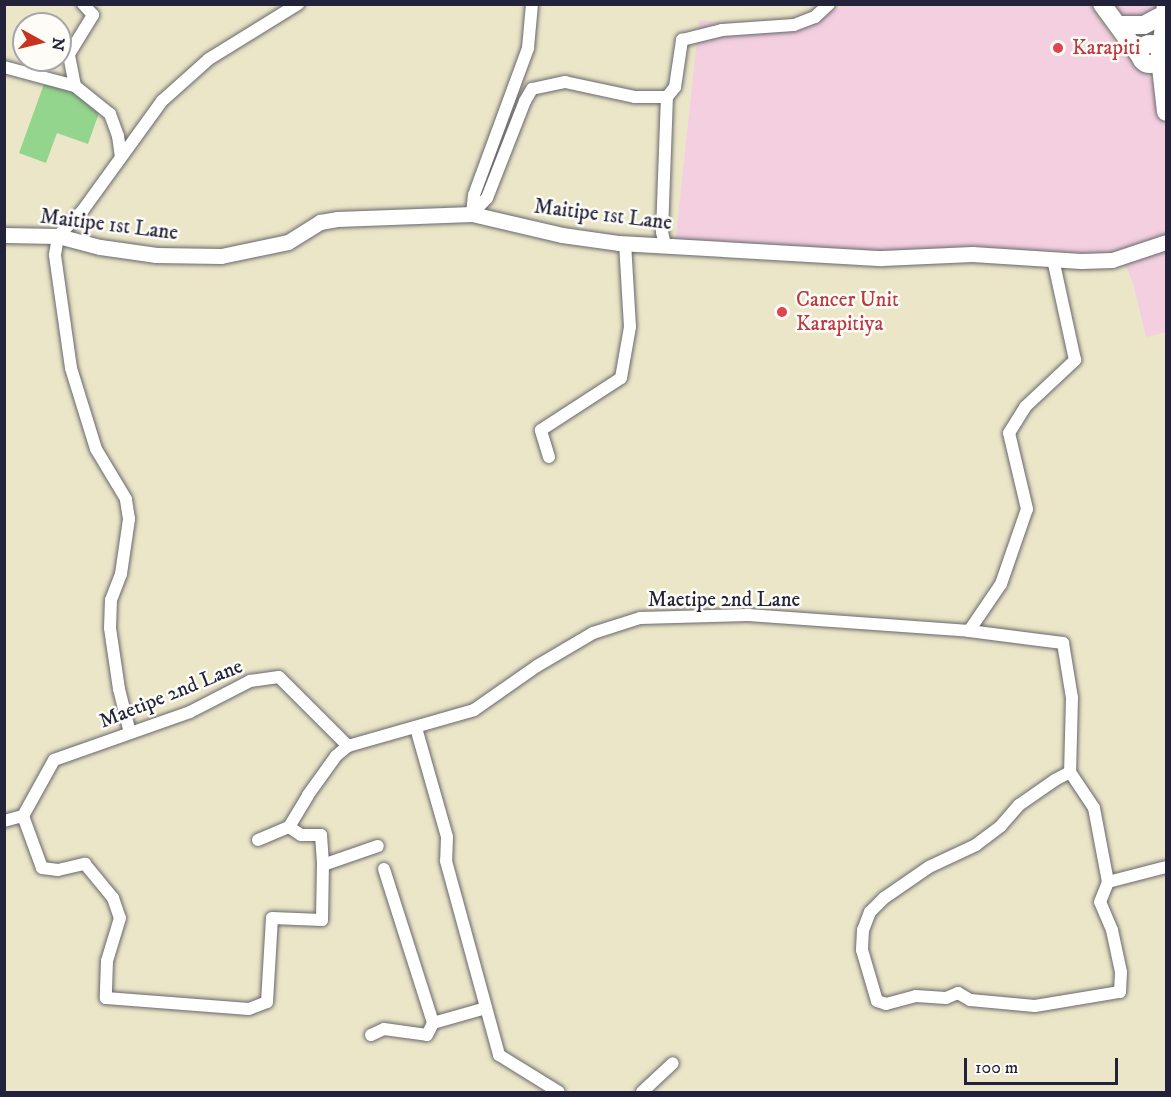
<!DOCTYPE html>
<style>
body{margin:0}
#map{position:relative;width:1171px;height:1097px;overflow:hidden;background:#ebe6c8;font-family:"IM FELL DW Pica",serif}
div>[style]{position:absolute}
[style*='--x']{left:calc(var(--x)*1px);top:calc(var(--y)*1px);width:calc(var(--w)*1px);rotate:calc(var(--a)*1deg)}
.built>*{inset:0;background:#f3cfe0}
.green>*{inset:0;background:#93d58d}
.roads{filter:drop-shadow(0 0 2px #68676c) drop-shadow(0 0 2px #68676c)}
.minor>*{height:12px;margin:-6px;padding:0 6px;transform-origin:6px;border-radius:6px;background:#fff}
.tertiary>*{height:15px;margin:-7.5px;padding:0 7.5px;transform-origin:7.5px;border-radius:7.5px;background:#fff}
.secondary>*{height:18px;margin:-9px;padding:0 9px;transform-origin:9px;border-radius:9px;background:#fff}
.secondary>.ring{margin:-9px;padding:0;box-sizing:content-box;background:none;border:18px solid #fff;border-radius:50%}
.dots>*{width:16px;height:16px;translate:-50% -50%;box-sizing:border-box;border:3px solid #fdfcf7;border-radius:50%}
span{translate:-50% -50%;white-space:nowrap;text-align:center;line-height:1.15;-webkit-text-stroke:5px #fdfcf7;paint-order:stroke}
.health-label{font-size:21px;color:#be3a42}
.left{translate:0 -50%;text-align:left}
.street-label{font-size:21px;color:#22223b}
.frame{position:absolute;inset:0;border:6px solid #22223b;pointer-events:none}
.north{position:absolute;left:12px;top:12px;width:60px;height:60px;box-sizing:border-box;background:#fdfcf7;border:2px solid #a5a5ac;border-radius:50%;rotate:98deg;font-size:16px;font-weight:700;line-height:24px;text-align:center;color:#22223b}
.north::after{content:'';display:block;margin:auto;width:21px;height:27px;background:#c8321e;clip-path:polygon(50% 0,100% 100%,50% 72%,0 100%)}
.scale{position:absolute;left:964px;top:1058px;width:154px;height:27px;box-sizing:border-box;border:3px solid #22223b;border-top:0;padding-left:8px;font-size:18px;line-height:21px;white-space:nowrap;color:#22223b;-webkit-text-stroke:4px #fdfcf7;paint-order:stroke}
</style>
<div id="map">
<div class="built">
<div style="clip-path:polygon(844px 4px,1090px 5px,1116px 43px,1135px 51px,1147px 74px,1163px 94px,1166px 112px,1166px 332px,1146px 337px,1133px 283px,1122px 258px,675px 246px,699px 20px,745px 25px,787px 22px,838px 9px)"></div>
<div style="clip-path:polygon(1117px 4px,1166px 5px,1149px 15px,1136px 16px,1117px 15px)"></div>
</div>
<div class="green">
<div style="clip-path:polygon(44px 84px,72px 92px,99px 113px,88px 144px,57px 133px,46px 163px,19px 153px)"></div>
</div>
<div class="roads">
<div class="minor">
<div style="--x:4;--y:67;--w:73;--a:15"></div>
<div style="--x:75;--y:86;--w:45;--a:38.7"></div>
<div style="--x:110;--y:114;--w:23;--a:70"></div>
<div style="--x:118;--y:136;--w:21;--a:82"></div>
<div style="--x:75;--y:86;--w:33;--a:-101"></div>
<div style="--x:69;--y:54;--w:46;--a:-58.4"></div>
<div style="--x:93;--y:15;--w:15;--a:-132"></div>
<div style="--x:472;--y:214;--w:22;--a:-47"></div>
<div style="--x:487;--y:198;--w:104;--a:-68.6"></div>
<div style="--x:525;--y:101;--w:14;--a:-60"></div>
<div style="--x:532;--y:89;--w:34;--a:-12"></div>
<div style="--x:565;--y:82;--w:72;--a:12.1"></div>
<div style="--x:635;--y:97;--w:32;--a:0"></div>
<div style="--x:667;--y:97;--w:13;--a:-51"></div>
<div style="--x:675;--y:87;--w:48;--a:-81.5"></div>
<div style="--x:682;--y:40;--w:41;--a:-14"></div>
<div style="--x:722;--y:30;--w:72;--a:-4"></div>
<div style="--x:794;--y:25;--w:22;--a:-21"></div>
<div style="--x:815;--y:17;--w:19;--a:-43"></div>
<div style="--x:472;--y:214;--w:19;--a:-84"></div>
<div style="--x:474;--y:195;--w:157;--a:-69.8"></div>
<div style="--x:528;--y:48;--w:44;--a:-84.8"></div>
<div style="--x:665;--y:245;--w:13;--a:-103"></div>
<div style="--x:662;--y:232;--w:135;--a:-87.9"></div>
<div style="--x:549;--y:457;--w:28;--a:-107"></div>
<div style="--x:541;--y:430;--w:95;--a:-33"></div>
<div style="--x:621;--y:378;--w:52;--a:-80"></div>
<div style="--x:630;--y:327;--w:84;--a:-93.4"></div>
<div style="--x:969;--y:631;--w:57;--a:-55.8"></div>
<div style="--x:1001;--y:584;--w:79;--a:-70.9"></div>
<div style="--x:1027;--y:509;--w:78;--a:-103.3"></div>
<div style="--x:1009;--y:433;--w:31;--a:-58"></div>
<div style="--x:1025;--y:407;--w:69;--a:-43.2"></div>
<div style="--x:1075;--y:360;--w:103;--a:-102.3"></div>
<div style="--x:416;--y:728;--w:113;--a:74.1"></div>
<div style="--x:447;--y:837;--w:24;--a:92"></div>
<div style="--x:446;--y:861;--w:201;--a:74.7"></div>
<div style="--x:499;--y:1055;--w:70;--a:31.7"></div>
<div style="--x:130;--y:733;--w:45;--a:-104"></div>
<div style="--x:119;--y:689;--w:62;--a:-98.4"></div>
<div style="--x:110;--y:628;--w:28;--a:-88"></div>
<div style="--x:111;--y:600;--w:28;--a:-69"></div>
<div style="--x:121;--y:574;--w:56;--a:-81.7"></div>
<div style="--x:129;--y:519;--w:20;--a:-99"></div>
<div style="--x:126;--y:499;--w:58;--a:-121"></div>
<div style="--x:96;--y:449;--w:85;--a:-107.2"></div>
<div style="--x:71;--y:368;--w:114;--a:-98.1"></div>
<div style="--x:55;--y:255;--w:19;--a:-81"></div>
<div style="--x:58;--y:236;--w:36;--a:-46"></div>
<div style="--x:83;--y:210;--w:135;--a:-54.1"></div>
<div style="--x:162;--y:101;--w:63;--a:-41.8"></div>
<div style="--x:209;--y:59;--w:105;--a:-31.7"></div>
<div style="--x:1070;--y:772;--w:17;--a:152"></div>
<div style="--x:1055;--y:780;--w:44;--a:145.2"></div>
<div style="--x:1019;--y:805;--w:28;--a:131"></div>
<div style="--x:1001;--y:826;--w:31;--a:143"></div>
<div style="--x:976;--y:845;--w:52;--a:154.9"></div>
<div style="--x:929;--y:867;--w:55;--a:145.4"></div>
<div style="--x:884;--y:898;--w:20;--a:135"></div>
<div style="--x:870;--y:912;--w:19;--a:111"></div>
<div style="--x:863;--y:930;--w:20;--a:93"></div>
<div style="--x:862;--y:950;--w:53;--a:73.6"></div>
<div style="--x:877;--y:1001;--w:9;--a:18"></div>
<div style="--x:886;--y:1004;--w:31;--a:-15"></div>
<div style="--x:916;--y:996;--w:30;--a:4"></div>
<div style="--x:946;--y:998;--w:13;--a:-23"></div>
<div style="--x:958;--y:993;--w:14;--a:30"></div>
<div style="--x:970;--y:1000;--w:65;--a:5.3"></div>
<div style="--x:1035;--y:1006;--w:86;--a:-9.4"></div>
<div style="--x:1120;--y:992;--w:20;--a:-87"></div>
<div style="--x:1121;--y:972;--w:43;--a:-102.1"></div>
<div style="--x:1112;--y:930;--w:30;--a:-113"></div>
<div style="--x:1100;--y:902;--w:22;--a:-68"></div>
<div style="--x:23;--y:816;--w:55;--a:69.9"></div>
<div style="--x:42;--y:868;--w:16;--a:7"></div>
<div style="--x:58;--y:870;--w:28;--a:-13"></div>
<div style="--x:85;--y:864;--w:44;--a:50.5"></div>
<div style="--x:113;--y:898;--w:21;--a:71"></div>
<div style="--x:120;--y:918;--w:45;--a:106.8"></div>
<div style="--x:107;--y:961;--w:37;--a:92"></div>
<div style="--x:106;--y:998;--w:143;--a:4.4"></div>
<div style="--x:249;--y:1009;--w:19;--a:-21"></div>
<div style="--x:267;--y:1002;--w:84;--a:-86.6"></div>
<div style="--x:272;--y:918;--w:50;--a:2.3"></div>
<div style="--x:322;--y:920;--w:55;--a:-89"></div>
<div style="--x:323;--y:865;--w:58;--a:-19.1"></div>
<div style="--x:4;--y:821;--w:20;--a:-15"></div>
<div style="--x:23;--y:816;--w:64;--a:-61"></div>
<div style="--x:54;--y:760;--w:144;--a:-19.4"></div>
<div style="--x:190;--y:712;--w:68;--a:-27.3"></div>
<div style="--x:250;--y:681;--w:29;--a:-8"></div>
<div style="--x:279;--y:677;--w:98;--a:45"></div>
<div style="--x:348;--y:746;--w:131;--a:-15.9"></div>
<div style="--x:474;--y:710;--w:77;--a:-34.9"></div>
<div style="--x:537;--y:666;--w:65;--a:-30.5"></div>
<div style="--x:593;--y:633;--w:49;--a:-17.7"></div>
<div style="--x:640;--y:618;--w:108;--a:-1.6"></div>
<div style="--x:748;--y:615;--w:222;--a:4.1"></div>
<div style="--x:969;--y:631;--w:95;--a:7.3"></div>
<div style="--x:1063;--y:643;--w:56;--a:80.7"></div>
<div style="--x:1072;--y:698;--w:74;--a:91.5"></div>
<div style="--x:1070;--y:772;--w:43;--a:56.3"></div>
<div style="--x:1094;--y:808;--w:75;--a:79.3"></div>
<div style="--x:1108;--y:882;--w:60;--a:-14.5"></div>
<div style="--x:289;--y:827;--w:14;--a:34"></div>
<div style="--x:301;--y:835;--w:20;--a:0"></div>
<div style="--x:321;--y:835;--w:30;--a:86"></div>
<div style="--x:258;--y:840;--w:34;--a:-23"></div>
<div style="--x:289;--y:827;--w:37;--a:-59"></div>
<div style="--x:308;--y:795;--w:48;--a:-54.3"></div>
<div style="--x:336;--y:756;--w:16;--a:-40"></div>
<div style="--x:384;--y:869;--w:162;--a:72.3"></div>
<div style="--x:433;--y:1023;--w:55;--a:-15.8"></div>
<div style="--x:371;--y:1035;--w:14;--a:-25"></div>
<div style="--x:384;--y:1029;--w:43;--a:7.9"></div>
<div style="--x:427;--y:1035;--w:13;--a:-63"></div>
<div style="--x:642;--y:1092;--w:42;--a:-43.1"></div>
</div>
<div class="tertiary">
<div style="--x:4;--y:235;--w:54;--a:1.1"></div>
<div style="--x:58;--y:236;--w:43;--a:14.7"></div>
<div style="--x:100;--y:247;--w:57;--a:8.1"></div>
<div style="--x:156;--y:255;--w:65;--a:0.9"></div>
<div style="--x:221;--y:256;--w:68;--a:-11.8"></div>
<div style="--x:288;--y:242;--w:38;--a:-32"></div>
<div style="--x:320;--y:222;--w:17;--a:-10"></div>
<div style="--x:337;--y:219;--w:135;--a:-2.1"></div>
<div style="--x:472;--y:214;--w:92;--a:13.1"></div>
<div style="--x:562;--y:235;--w:58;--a:8"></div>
<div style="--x:619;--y:243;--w:263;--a:3.3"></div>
<div style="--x:882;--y:258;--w:90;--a:-2.5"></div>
<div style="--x:972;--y:254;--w:109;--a:3.7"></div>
<div style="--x:1081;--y:261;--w:31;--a:-2"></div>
<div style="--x:1112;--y:260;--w:57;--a:-18.4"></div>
</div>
<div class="secondary">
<div style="--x:1102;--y:4;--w:64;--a:53.8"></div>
<div style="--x:1120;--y:25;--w:24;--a:0"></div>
<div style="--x:1144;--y:25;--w:17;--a:-28"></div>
<div class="ring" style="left:1140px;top:44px;width:2px;height:2px"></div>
<div style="--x:1161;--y:54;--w:50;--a:-84.3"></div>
<div style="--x:1160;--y:59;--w:53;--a:83.5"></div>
</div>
</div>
<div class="dots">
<div style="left:1058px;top:48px;background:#e0444e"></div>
<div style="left:782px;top:312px;background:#e0444e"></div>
</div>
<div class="health-label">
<span class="left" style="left:1072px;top:48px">Karapiti</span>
<span class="left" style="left:796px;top:312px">Cancer Unit<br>Karapitiya</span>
</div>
<div class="street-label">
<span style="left:603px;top:215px;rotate:7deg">Maitipe 1st Lane</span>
<span style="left:109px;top:225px;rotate:7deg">Maitipe 1st Lane</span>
<span style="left:724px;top:600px">Maetipe 2nd Lane</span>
<span style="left:171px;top:694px;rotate:-22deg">Maetipe 2nd Lane</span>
</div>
<div class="frame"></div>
<div class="north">N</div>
<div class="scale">100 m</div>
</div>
